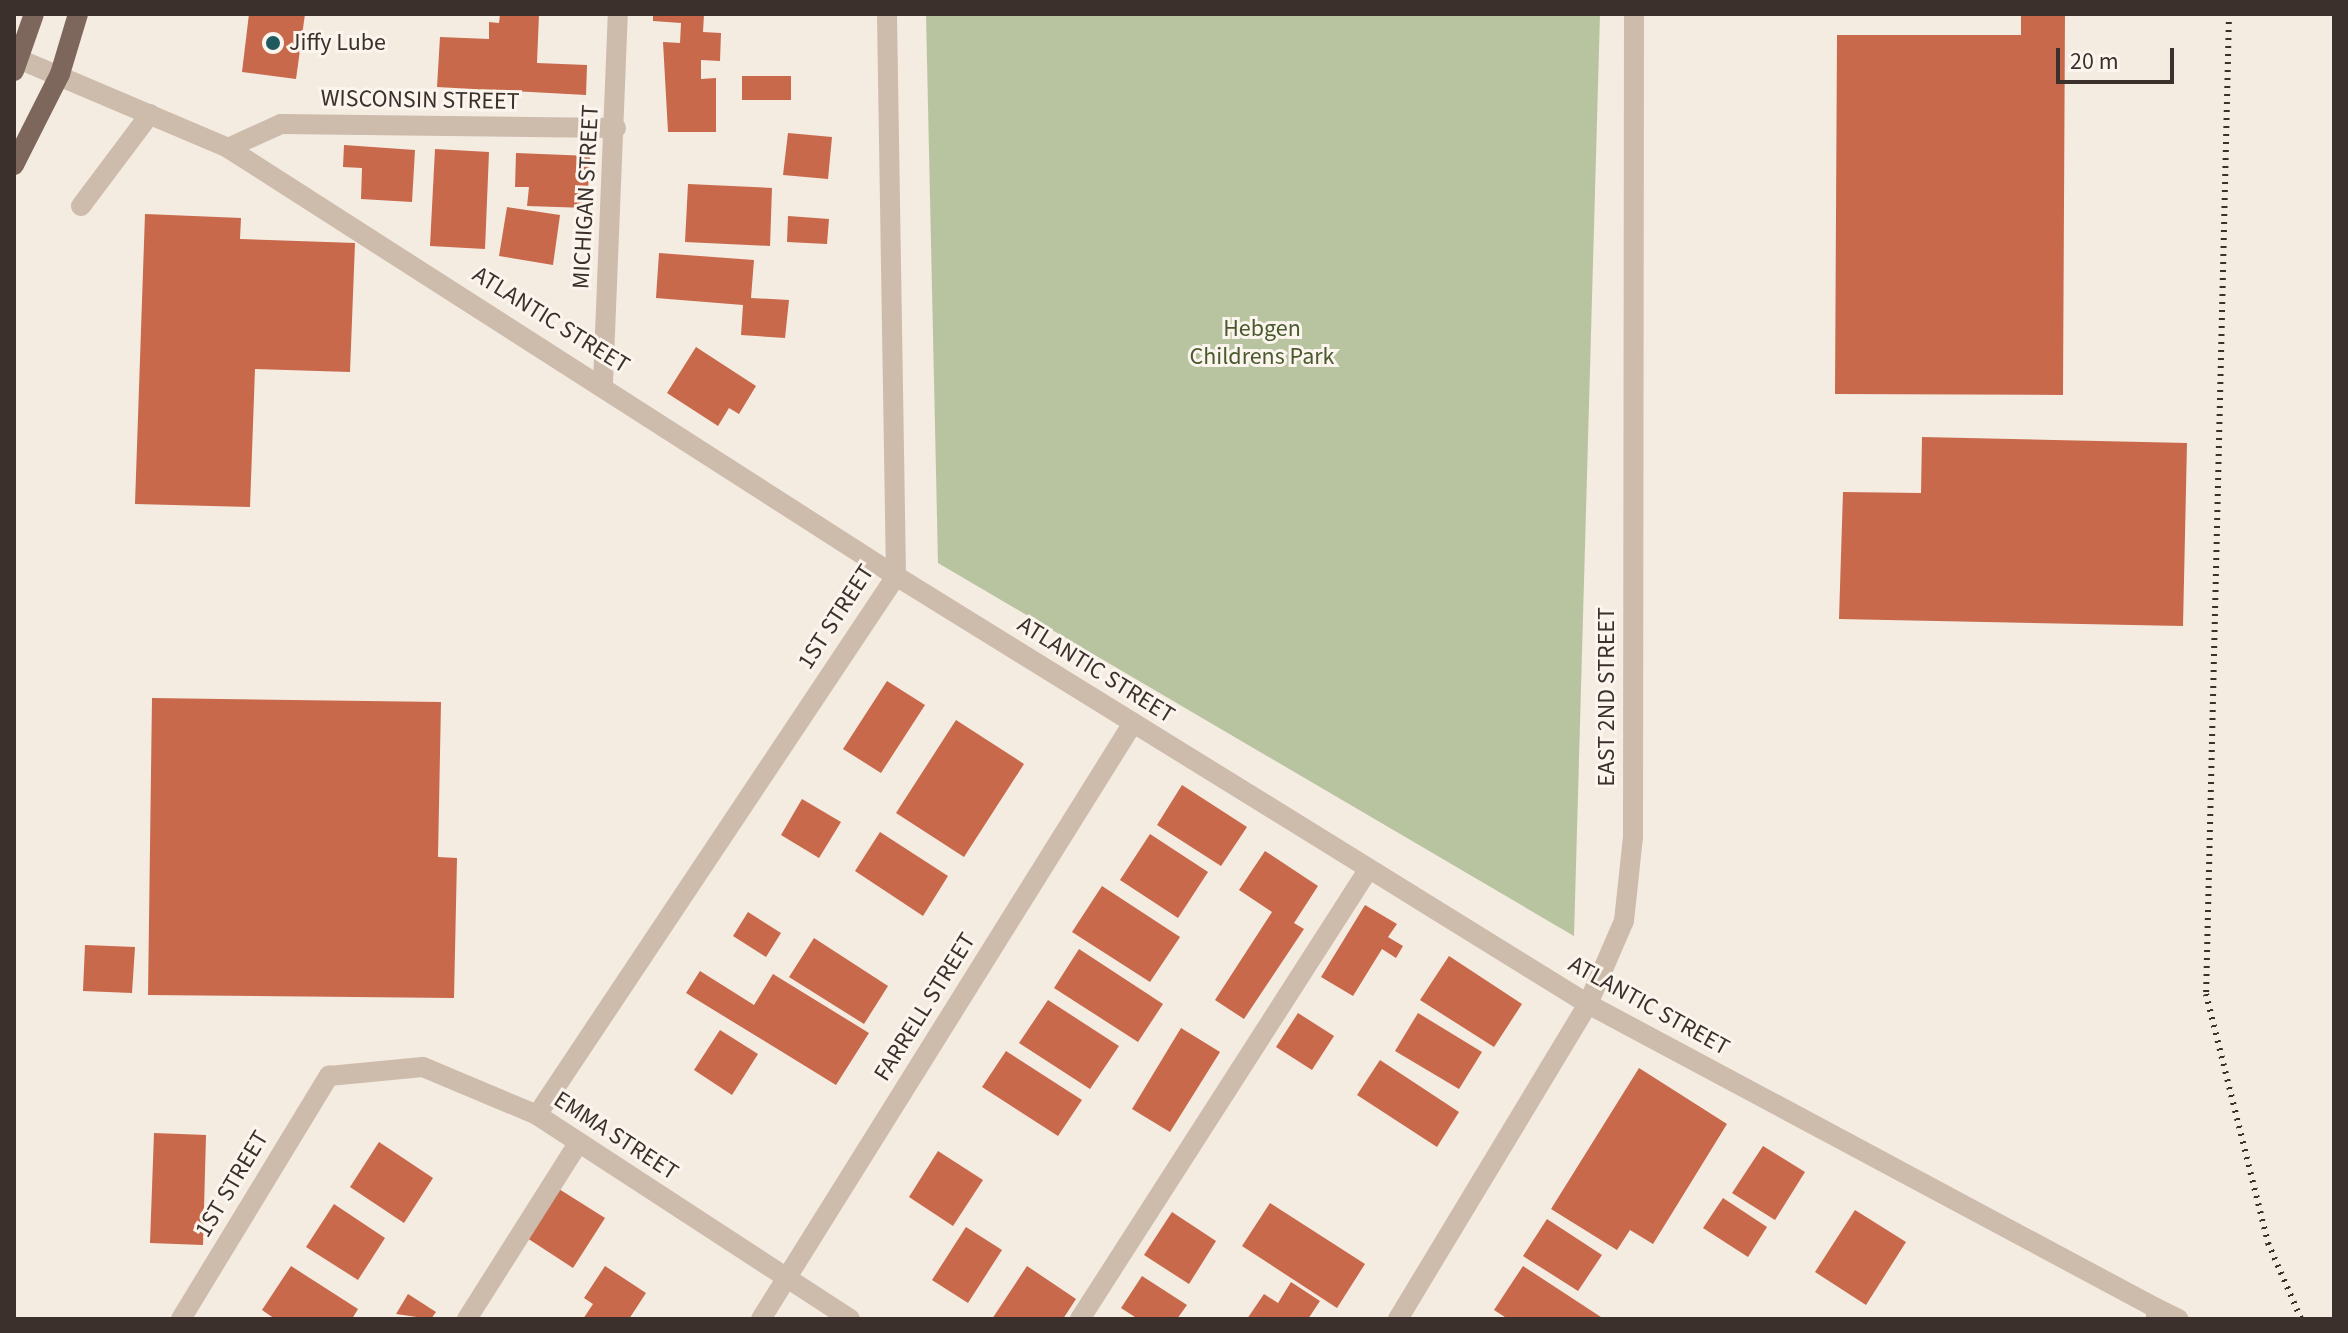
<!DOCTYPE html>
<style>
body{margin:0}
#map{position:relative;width:2348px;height:1333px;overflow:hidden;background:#f4ebe1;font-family:"Source Sans 3",sans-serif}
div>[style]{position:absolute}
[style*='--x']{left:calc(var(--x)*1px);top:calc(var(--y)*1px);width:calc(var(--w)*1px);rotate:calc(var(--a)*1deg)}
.green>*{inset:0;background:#b8c4a0}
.building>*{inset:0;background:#c8694b}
.service>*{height:20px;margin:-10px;padding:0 10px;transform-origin:10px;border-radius:10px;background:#cdbbac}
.minor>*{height:20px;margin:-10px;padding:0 10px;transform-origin:10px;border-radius:10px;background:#cdbbac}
.tertiary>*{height:20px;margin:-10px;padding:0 10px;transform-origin:10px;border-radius:10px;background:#cdbbac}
.primary>*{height:20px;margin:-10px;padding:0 10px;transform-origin:10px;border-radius:10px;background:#7d675c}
.rail>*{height:6px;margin-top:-3px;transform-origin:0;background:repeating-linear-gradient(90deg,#3b302b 0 2px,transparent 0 8px)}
.dots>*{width:22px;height:22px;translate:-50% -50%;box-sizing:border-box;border:4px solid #fbf5ee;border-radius:50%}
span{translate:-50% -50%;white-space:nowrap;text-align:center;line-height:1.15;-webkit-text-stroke:6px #fbf5ee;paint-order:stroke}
.poi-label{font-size:24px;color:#3b302b}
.left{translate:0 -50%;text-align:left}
.street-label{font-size:24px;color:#3b302b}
.park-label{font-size:24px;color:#4a5a2e}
.frame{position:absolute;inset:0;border:16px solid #3b302b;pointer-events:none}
.scale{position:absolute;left:2056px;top:48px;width:118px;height:36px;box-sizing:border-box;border:4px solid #3b302b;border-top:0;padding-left:10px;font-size:24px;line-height:28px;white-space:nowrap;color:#3b302b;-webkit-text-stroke:6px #fbf5ee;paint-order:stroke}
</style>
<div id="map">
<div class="green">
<div style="clip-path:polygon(926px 14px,1600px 14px,1574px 936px,938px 563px)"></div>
</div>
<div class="building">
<div style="clip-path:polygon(249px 14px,305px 14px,296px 79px,242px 72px)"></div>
<div style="clip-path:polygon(500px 14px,539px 14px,537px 63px,587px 65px,586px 95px,437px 87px,440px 37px,489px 39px,489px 22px,499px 23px)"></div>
<div style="clip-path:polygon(653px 14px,704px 14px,703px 32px,721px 33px,720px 61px,701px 60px,701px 79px,716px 78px,716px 132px,668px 132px,663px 42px,680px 43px,681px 23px,653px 21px)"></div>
<div style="clip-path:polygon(2021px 14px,2065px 14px,2063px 395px,1835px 394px,1837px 35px,2021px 35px)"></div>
<div style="clip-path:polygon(742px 76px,791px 76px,791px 100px,742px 100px)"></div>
<div style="clip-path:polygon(788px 133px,832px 137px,828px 179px,783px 175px)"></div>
<div style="clip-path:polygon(344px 145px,415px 150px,412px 202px,361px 199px,362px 168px,343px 167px)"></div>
<div style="clip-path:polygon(435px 149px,489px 152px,485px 249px,430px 246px)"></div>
<div style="clip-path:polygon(516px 153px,590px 156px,587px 208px,527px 206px,529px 187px,515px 187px)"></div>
<div style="clip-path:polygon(688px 184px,772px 188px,770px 246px,685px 242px)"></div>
<div style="clip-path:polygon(507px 207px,560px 215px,553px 265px,499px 256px)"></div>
<div style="clip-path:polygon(145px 214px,241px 218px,240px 239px,355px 243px,350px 372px,255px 369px,250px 507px,135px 504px)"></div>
<div style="clip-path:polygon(788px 216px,829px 219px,827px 244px,787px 242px)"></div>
<div style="clip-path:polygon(659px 253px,754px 260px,751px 298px,789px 300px,785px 338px,741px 335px,743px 305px,656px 298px)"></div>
<div style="clip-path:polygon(696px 347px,756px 386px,739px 414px,729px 408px,718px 426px,667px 393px)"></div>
<div style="clip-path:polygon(1922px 437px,2187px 443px,2183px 626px,1839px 619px,1843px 492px,1921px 493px)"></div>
<div style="clip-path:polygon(887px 681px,925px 705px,881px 773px,843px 749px)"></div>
<div style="clip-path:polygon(152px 698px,441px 702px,438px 857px,457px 858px,454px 998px,148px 995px)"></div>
<div style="clip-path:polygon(956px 720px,1024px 764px,964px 857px,896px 813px)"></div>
<div style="clip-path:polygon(1182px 785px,1247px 827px,1221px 866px,1157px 825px)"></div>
<div style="clip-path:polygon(802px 799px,841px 822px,819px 858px,781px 835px)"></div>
<div style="clip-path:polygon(880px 832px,948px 876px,923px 916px,855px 871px)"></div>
<div style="clip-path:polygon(1150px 834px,1208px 872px,1178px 918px,1120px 880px)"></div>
<div style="clip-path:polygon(1265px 851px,1318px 886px,1294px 923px,1304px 929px,1244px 1019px,1215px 1000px,1272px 912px,1239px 890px)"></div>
<div style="clip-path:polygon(1102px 886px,1180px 937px,1150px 982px,1072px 932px)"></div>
<div style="clip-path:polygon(1365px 905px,1397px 924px,1388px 937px,1403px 946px,1396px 958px,1382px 949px,1353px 996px,1321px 977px)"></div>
<div style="clip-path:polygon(748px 912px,781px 933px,766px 957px,733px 936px)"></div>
<div style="clip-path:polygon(814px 938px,888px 986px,864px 1024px,789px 977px)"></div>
<div style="clip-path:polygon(85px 945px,135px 947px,132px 993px,83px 991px)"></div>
<div style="clip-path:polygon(1079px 949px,1163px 1004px,1138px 1042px,1054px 988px)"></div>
<div style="clip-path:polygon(1449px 956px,1522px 1004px,1494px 1047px,1420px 1000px)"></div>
<div style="clip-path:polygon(700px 971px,754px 1005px,773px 974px,869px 1033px,836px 1085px,686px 993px)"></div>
<div style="clip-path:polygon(1048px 1000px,1119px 1046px,1090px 1089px,1019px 1043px)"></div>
<div style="clip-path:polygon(1298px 1013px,1334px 1036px,1312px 1070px,1276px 1047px)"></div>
<div style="clip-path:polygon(1418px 1013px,1482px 1052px,1459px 1089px,1395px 1051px)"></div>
<div style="clip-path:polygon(1181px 1028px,1220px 1052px,1170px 1132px,1132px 1109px)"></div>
<div style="clip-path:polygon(720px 1030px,758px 1054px,732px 1095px,694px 1070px)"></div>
<div style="clip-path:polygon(1006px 1051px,1082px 1100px,1058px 1136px,982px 1087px)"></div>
<div style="clip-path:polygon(1380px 1060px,1459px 1112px,1437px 1147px,1357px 1095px)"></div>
<div style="clip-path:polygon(1639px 1068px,1727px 1124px,1653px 1244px,1630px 1230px,1617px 1250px,1551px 1209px)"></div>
<div style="clip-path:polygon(154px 1133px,206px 1135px,203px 1245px,150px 1243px)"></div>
<div style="clip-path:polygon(379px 1142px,433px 1178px,404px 1223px,350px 1187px)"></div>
<div style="clip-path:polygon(1763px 1146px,1805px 1172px,1775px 1220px,1732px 1193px)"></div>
<div style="clip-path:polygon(938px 1151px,983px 1180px,953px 1226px,909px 1197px)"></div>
<div style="clip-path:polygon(559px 1189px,605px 1218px,573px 1268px,527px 1238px)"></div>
<div style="clip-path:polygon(1723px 1198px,1767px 1227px,1748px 1257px,1703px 1228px)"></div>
<div style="clip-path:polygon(1270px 1203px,1365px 1264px,1337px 1308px,1242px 1246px)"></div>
<div style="clip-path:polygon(334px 1204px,385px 1238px,358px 1280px,306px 1247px)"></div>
<div style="clip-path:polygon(1855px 1210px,1906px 1242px,1866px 1305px,1815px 1272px)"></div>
<div style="clip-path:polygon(1172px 1212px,1216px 1241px,1189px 1284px,1144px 1255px)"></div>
<div style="clip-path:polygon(1547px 1219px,1602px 1255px,1578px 1291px,1523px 1256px)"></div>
<div style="clip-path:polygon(966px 1227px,1002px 1250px,968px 1303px,932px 1280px)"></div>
<div style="clip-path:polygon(291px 1266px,358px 1309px,352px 1319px,275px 1319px,262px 1310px)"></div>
<div style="clip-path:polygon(605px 1266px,646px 1293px,629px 1319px,583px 1319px,593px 1304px,584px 1298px)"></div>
<div style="clip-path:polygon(1027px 1266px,1076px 1299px,1063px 1319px,992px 1319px)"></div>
<div style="clip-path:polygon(1523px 1266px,1604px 1319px,1508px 1319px,1494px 1310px)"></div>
<div style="clip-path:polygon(1142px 1276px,1187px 1305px,1177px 1319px,1138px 1319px,1121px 1308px)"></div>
<div style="clip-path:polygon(1291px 1282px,1320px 1301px,1308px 1319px,1247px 1319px,1264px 1294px,1278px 1303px)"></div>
<div style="clip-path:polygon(408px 1294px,436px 1312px,431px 1319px,396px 1314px)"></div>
</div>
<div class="service">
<div style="--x:81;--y:206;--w:115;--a:-53.1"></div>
<div style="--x:2156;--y:1308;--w:25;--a:26"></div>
<div style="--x:467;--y:1319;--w:209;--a:-57.7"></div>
<div style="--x:1080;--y:1319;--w:533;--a:-57.32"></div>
</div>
<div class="minor">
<div style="--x:21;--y:60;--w:225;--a:23"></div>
<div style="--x:228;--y:148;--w:793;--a:32.65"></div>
<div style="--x:896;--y:576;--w:814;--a:31.74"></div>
<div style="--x:1588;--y:1004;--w:644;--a:28.16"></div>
<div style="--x:2156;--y:1308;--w:11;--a:90"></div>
<div style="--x:228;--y:148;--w:58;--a:-24.4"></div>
<div style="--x:281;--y:124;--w:335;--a:0.7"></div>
<div style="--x:603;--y:383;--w:369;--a:-87.7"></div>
<div style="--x:537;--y:1115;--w:648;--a:-56.33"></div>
<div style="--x:896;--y:576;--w:562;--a:-90.92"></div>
<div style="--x:181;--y:1319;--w:285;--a:-58.7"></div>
<div style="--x:329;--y:1076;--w:94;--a:-5.5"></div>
<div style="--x:423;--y:1067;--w:124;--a:22.8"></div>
<div style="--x:537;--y:1115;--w:374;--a:33.1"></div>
<div style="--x:761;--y:1319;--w:703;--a:-58.03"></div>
</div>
<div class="tertiary">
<div style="--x:1398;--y:1319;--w:368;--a:-58.9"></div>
<div style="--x:1588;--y:1004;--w:90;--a:-66.6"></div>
<div style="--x:1624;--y:921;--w:84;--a:-83.9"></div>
<div style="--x:1633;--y:837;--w:823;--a:-89.93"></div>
</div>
<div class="primary">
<div style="--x:14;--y:71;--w:60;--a:-70.7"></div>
<div style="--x:14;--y:165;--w:102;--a:-63.2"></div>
<div style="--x:60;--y:74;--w:63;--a:-73.3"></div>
</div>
<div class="rail">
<div style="--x:2229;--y:14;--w:980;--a:91.34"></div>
<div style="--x:2206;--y:994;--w:257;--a:76"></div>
<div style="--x:2268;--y:1243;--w:83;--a:66.5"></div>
</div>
<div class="dots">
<div style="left:273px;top:43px;background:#1f5a5e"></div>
</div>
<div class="poi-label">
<span class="left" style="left:289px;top:43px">Jiffy Lube</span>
</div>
<div class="street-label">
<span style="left:420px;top:100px;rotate:1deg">WISCONSIN STREET</span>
<span style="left:586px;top:197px;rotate:-87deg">MICHIGAN STREET</span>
<span style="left:551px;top:320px;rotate:32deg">ATLANTIC STREET</span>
<span style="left:836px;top:617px;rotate:-57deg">1ST STREET</span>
<span style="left:1096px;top:670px;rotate:32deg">ATLANTIC STREET</span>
<span style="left:1607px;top:697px;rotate:-90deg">EAST 2ND STREET</span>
<span style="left:1649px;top:1006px;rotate:29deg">ATLANTIC STREET</span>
<span style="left:925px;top:1007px;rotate:-58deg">FARRELL STREET</span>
<span style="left:616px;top:1136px;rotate:33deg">EMMA STREET</span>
<span style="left:232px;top:1184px;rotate:-59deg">1ST STREET</span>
</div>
<div class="park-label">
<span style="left:1262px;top:343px">Hebgen<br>Childrens Park</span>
</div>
<div class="frame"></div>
<div class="scale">20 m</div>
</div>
